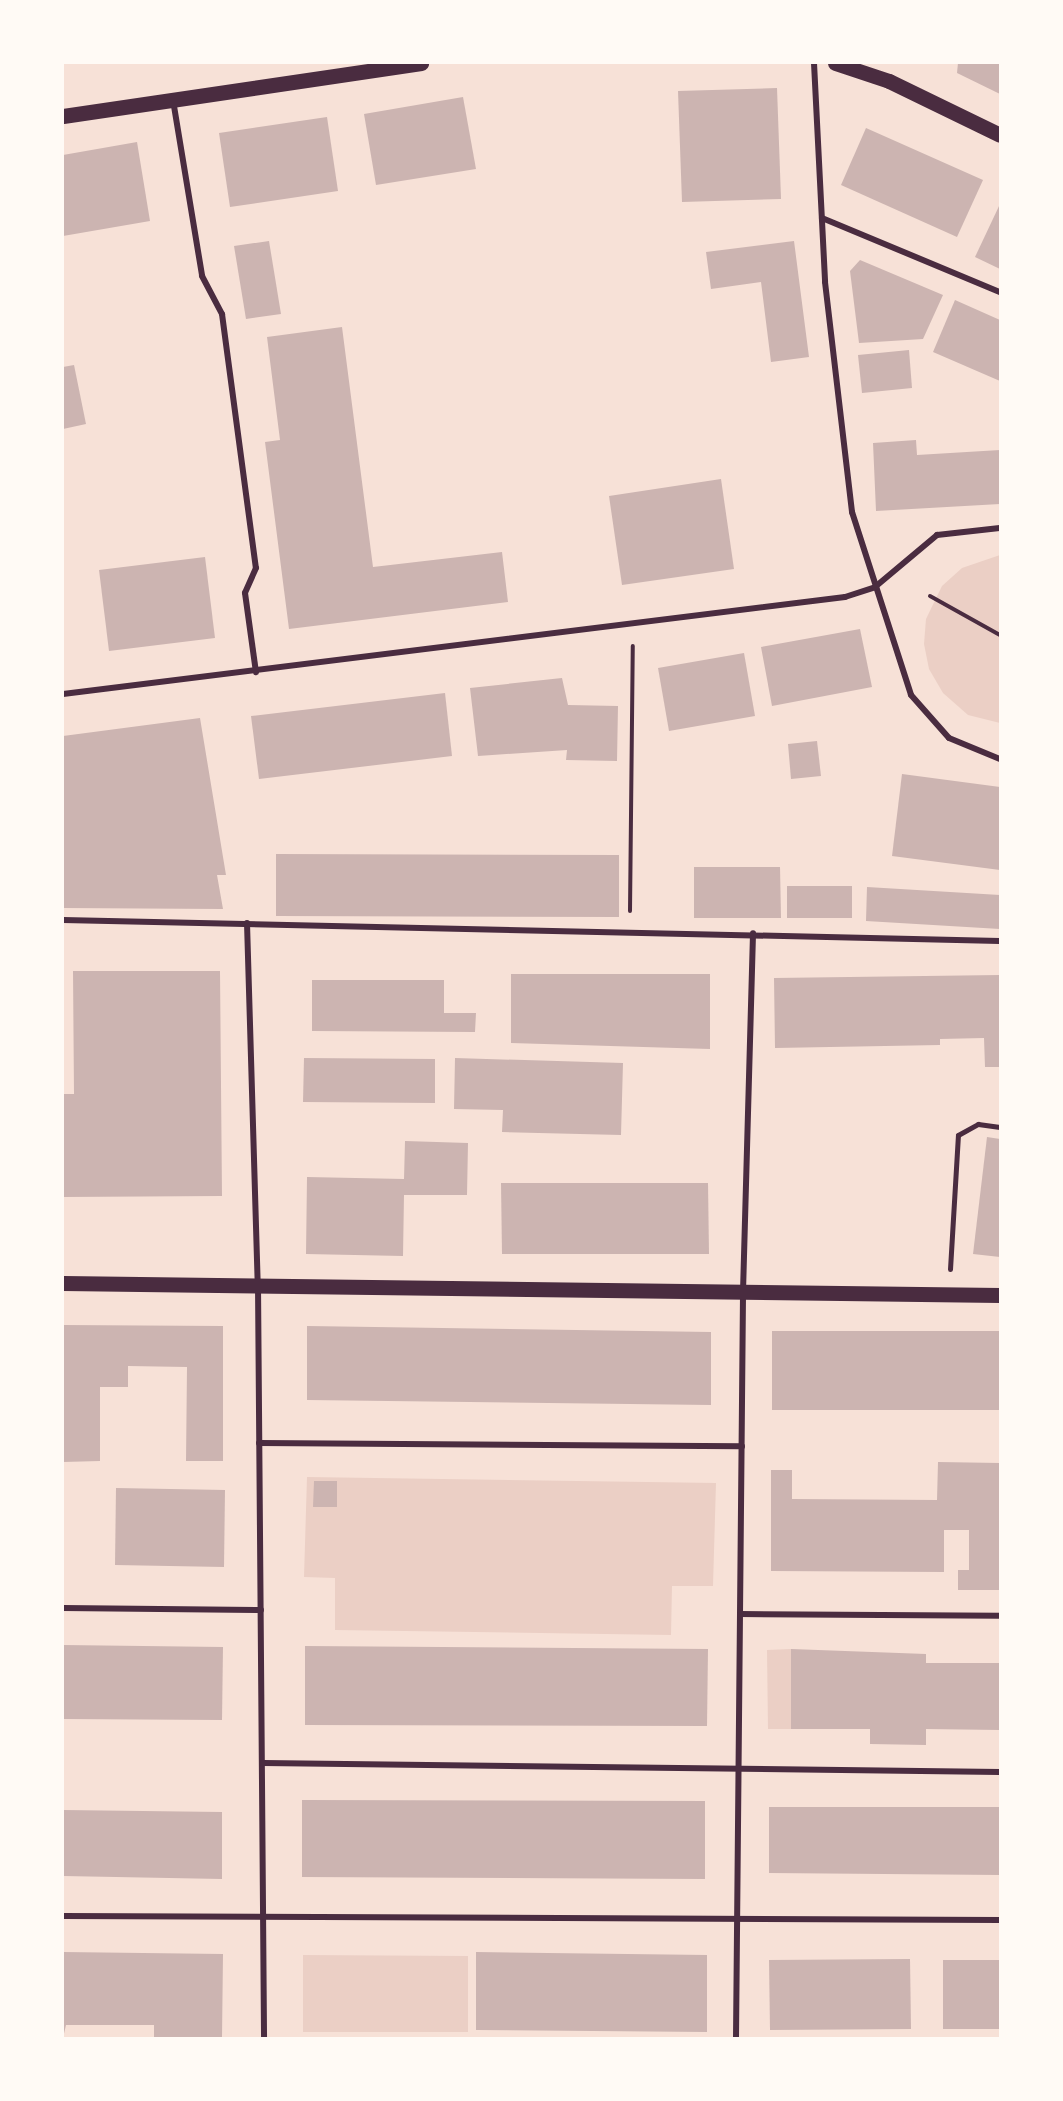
<!DOCTYPE html>
<style>
body{margin:0}
#map{position:relative;width:1063px;height:2101px;overflow:hidden;background:#f7e1d7;font-family:"Alegreya Sans",sans-serif}
div>[style]{position:absolute}
[style*='--x']{left:calc(var(--x)*1px);top:calc(var(--y)*1px);width:calc(var(--w)*1px);rotate:calc(var(--a)*1deg)}
.green>*{inset:0;background:#ebcfc5}
.building>*{inset:0;background:#ccb4b1}
.path>*{height:4px;margin:-2px;padding:0 2px;transform-origin:2px;border-radius:2px;background:#4a2c40}
.pedestrian>*{height:5px;margin:-2.5px;padding:0 2.5px;transform-origin:2.5px;border-radius:2.5px;background:#4a2c40}
.minor>*{height:6px;margin:-3px;padding:0 3px;transform-origin:3px;border-radius:3px;background:#4a2c40}
.primary>*{height:15px;margin:-7.5px;padding:0 7.5px;transform-origin:7.5px;border-radius:7.5px;background:#4a2c40}
span{translate:-50% -50%;white-space:nowrap;text-align:center;line-height:1.15;-webkit-text-stroke:6px #fffaf5;paint-order:stroke}
.frame{position:absolute;inset:0;border:64px solid #fffaf5;pointer-events:none}
</style>
<div id="map">
<div class="green">
<div style="clip-path:polygon(1000px 555px,1000px 723px,968px 715px,943px 693px,929px 669px,924px 644px,926px 619px,942px 586px,962px 568px)"></div>
<div style="clip-path:polygon(307px 1477px,716px 1483px,713px 1586px,672px 1586px,671px 1635px,335px 1630px,335px 1578px,304px 1577px)"></div>
<div style="clip-path:polygon(791px 1649px,791px 1729px,768px 1729px,767px 1650px)"></div>
<div style="clip-path:polygon(303px 1955px,468px 1956px,468px 2032px,303px 2032px)"></div>
</div>
<div class="building">
<div style="clip-path:polygon(958px 63px,1000px 63px,1000px 94px,957px 73px)"></div>
<div style="clip-path:polygon(777px 88px,781px 199px,682px 202px,678px 91px)"></div>
<div style="clip-path:polygon(463px 97px,476px 169px,376px 185px,364px 114px)"></div>
<div style="clip-path:polygon(327px 117px,338px 191px,230px 207px,219px 133px)"></div>
<div style="clip-path:polygon(866px 128px,983px 180px,957px 237px,841px 185px)"></div>
<div style="clip-path:polygon(137px 142px,150px 221px,63px 236px,63px 155px)"></div>
<div style="clip-path:polygon(1000px 204px,1000px 269px,975px 257px)"></div>
<div style="clip-path:polygon(269px 241px,281px 314px,246px 319px,234px 246px)"></div>
<div style="clip-path:polygon(794px 241px,809px 357px,771px 362px,761px 282px,711px 289px,706px 252px)"></div>
<div style="clip-path:polygon(860px 260px,943px 295px,923px 339px,859px 343px,850px 271px)"></div>
<div style="clip-path:polygon(955px 300px,1000px 320px,1000px 381px,933px 352px)"></div>
<div style="clip-path:polygon(342px 327px,373px 567px,502px 552px,508px 602px,289px 629px,265px 442px,280px 440px,267px 337px)"></div>
<div style="clip-path:polygon(909px 350px,912px 388px,862px 393px,858px 355px)"></div>
<div style="clip-path:polygon(74px 365px,86px 424px,63px 429px,63px 367px)"></div>
<div style="clip-path:polygon(916px 440px,917px 455px,1000px 450px,1000px 504px,876px 511px,873px 443px)"></div>
<div style="clip-path:polygon(721px 479px,734px 569px,622px 585px,609px 496px)"></div>
<div style="clip-path:polygon(205px 557px,215px 638px,109px 651px,99px 570px)"></div>
<div style="clip-path:polygon(860px 629px,872px 687px,772px 706px,761px 647px)"></div>
<div style="clip-path:polygon(744px 653px,755px 716px,669px 731px,658px 668px)"></div>
<div style="clip-path:polygon(562px 678px,568px 705px,618px 706px,617px 761px,566px 760px,567px 750px,478px 756px,470px 688px)"></div>
<div style="clip-path:polygon(445px 693px,452px 756px,259px 779px,251px 716px)"></div>
<div style="clip-path:polygon(200px 718px,226px 875px,217px 875px,223px 909px,63px 908px,63px 736px)"></div>
<div style="clip-path:polygon(817px 741px,821px 776px,791px 779px,788px 744px)"></div>
<div style="clip-path:polygon(902px 774px,1000px 787px,1000px 870px,892px 856px)"></div>
<div style="clip-path:polygon(276px 854px,619px 855px,619px 917px,276px 916px)"></div>
<div style="clip-path:polygon(694px 867px,780px 867px,781px 918px,694px 918px)"></div>
<div style="clip-path:polygon(787px 886px,852px 886px,852px 918px,787px 918px)"></div>
<div style="clip-path:polygon(867px 887px,1000px 895px,1000px 929px,866px 921px)"></div>
<div style="clip-path:polygon(73px 971px,220px 971px,222px 1196px,63px 1197px,63px 1094px,74px 1094px)"></div>
<div style="clip-path:polygon(511px 974px,710px 974px,710px 1049px,511px 1043px)"></div>
<div style="clip-path:polygon(1000px 975px,1000px 1067px,985px 1067px,984px 1038px,940px 1039px,940px 1045px,775px 1048px,774px 978px)"></div>
<div style="clip-path:polygon(312px 980px,444px 980px,444px 1013px,476px 1013px,475px 1032px,312px 1031px)"></div>
<div style="clip-path:polygon(304px 1058px,435px 1059px,435px 1103px,303px 1102px)"></div>
<div style="clip-path:polygon(455px 1058px,623px 1063px,621px 1135px,502px 1132px,503px 1110px,454px 1109px)"></div>
<div style="clip-path:polygon(987px 1137px,1000px 1139px,1000px 1257px,973px 1254px)"></div>
<div style="clip-path:polygon(405px 1141px,468px 1143px,467px 1195px,404px 1195px,403px 1256px,306px 1254px,307px 1177px,404px 1179px)"></div>
<div style="clip-path:polygon(501px 1183px,708px 1183px,709px 1254px,502px 1254px)"></div>
<div style="clip-path:polygon(63px 1325px,223px 1326px,223px 1461px,186px 1461px,187px 1367px,128px 1366px,128px 1387px,100px 1387px,100px 1461px,63px 1462px)"></div>
<div style="clip-path:polygon(307px 1326px,711px 1332px,711px 1405px,307px 1400px)"></div>
<div style="clip-path:polygon(772px 1331px,1000px 1331px,1000px 1410px,772px 1410px)"></div>
<div style="clip-path:polygon(938px 1462px,1000px 1463px,1000px 1590px,958px 1590px,958px 1570px,969px 1570px,969px 1530px,944px 1530px,944px 1572px,771px 1571px,771px 1470px,792px 1470px,792px 1499px,937px 1500px)"></div>
<div style="clip-path:polygon(314px 1481px,337px 1481px,337px 1507px,313px 1507px)"></div>
<div style="clip-path:polygon(116px 1488px,225px 1490px,224px 1567px,115px 1565px)"></div>
<div style="clip-path:polygon(63px 1645px,223px 1647px,222px 1720px,63px 1719px)"></div>
<div style="clip-path:polygon(305px 1646px,708px 1649px,707px 1726px,305px 1725px)"></div>
<div style="clip-path:polygon(791px 1649px,926px 1654px,926px 1663px,1000px 1663px,1000px 1730px,926px 1729px,926px 1745px,870px 1744px,870px 1729px,791px 1729px)"></div>
<div style="clip-path:polygon(302px 1800px,705px 1801px,705px 1879px,302px 1877px)"></div>
<div style="clip-path:polygon(769px 1807px,1000px 1807px,1000px 1875px,769px 1873px)"></div>
<div style="clip-path:polygon(63px 1810px,222px 1812px,222px 1879px,63px 1876px)"></div>
<div style="clip-path:polygon(63px 1952px,223px 1954px,222px 2038px,154px 2038px,154px 2025px,66px 2025px,63px 2038px)"></div>
<div style="clip-path:polygon(476px 1952px,707px 1955px,707px 2032px,476px 2030px)"></div>
<div style="clip-path:polygon(910px 1959px,911px 2029px,770px 2030px,769px 1960px)"></div>
<div style="clip-path:polygon(943px 1960px,1000px 1960px,1000px 2029px,943px 2029px)"></div>
</div>
<div class="path">
<div style="--x:930;--y:596;--w:80;--a:29.1"></div>
<div style="--x:630;--y:911;--w:265;--a:-89.4"></div>
</div>
<div class="pedestrian">
<div style="--x:950;--y:1269;--w:134;--a:-86.6"></div>
<div style="--x:958;--y:1135;--w:23;--a:-29"></div>
<div style="--x:978;--y:1124;--w:22;--a:8"></div>
</div>
<div class="minor">
<div style="--x:814;--y:63;--w:219;--a:87.1"></div>
<div style="--x:825;--y:282;--w:232;--a:83.3"></div>
<div style="--x:852;--y:512;--w:192;--a:72.1"></div>
<div style="--x:911;--y:695;--w:57;--a:48.5"></div>
<div style="--x:949;--y:738;--w:55;--a:22.4"></div>
<div style="--x:173;--y:100;--w:178;--a:80.6"></div>
<div style="--x:202;--y:276;--w:43;--a:62.2"></div>
<div style="--x:222;--y:314;--w:256;--a:82.4"></div>
<div style="--x:256;--y:568;--w:27;--a:114"></div>
<div style="--x:245;--y:593;--w:80;--a:82.1"></div>
<div style="--x:822;--y:218;--w:193;--a:22.6"></div>
<div style="--x:63;--y:694;--w:788;--a:-7.07"></div>
<div style="--x:845;--y:597;--w:32;--a:-18"></div>
<div style="--x:875;--y:587;--w:81;--a:-40"></div>
<div style="--x:937;--y:535;--w:63;--a:-6.3"></div>
<div style="--x:63;--y:920;--w:937;--a:1.28"></div>
<div style="--x:247;--y:923;--w:362;--a:88.3"></div>
<div style="--x:258;--y:1285;--w:753;--a:89.54"></div>
<div style="--x:259;--y:1443;--w:483;--a:0.4"></div>
<div style="--x:63;--y:1608;--w:198;--a:0.6"></div>
<div style="--x:740;--y:1614;--w:260;--a:0.4"></div>
<div style="--x:263;--y:1763;--w:737;--a:0.7"></div>
<div style="--x:63;--y:1916;--w:937;--a:0.24"></div>
<div style="--x:736;--y:2038;--w:746;--a:-89.46"></div>
<div style="--x:743;--y:1292;--w:359;--a:-88.4"></div>
</div>
<div class="primary">
<div style="--x:835;--y:63;--w:57;--a:18.4"></div>
<div style="--x:889;--y:81;--w:123;--a:25.9"></div>
<div style="--x:63;--y:116;--w:362;--a:-8.4"></div>
<div style="--x:63;--y:1283;--w:937;--a:0.73"></div>
</div>
<div class="frame"></div>
</div>
